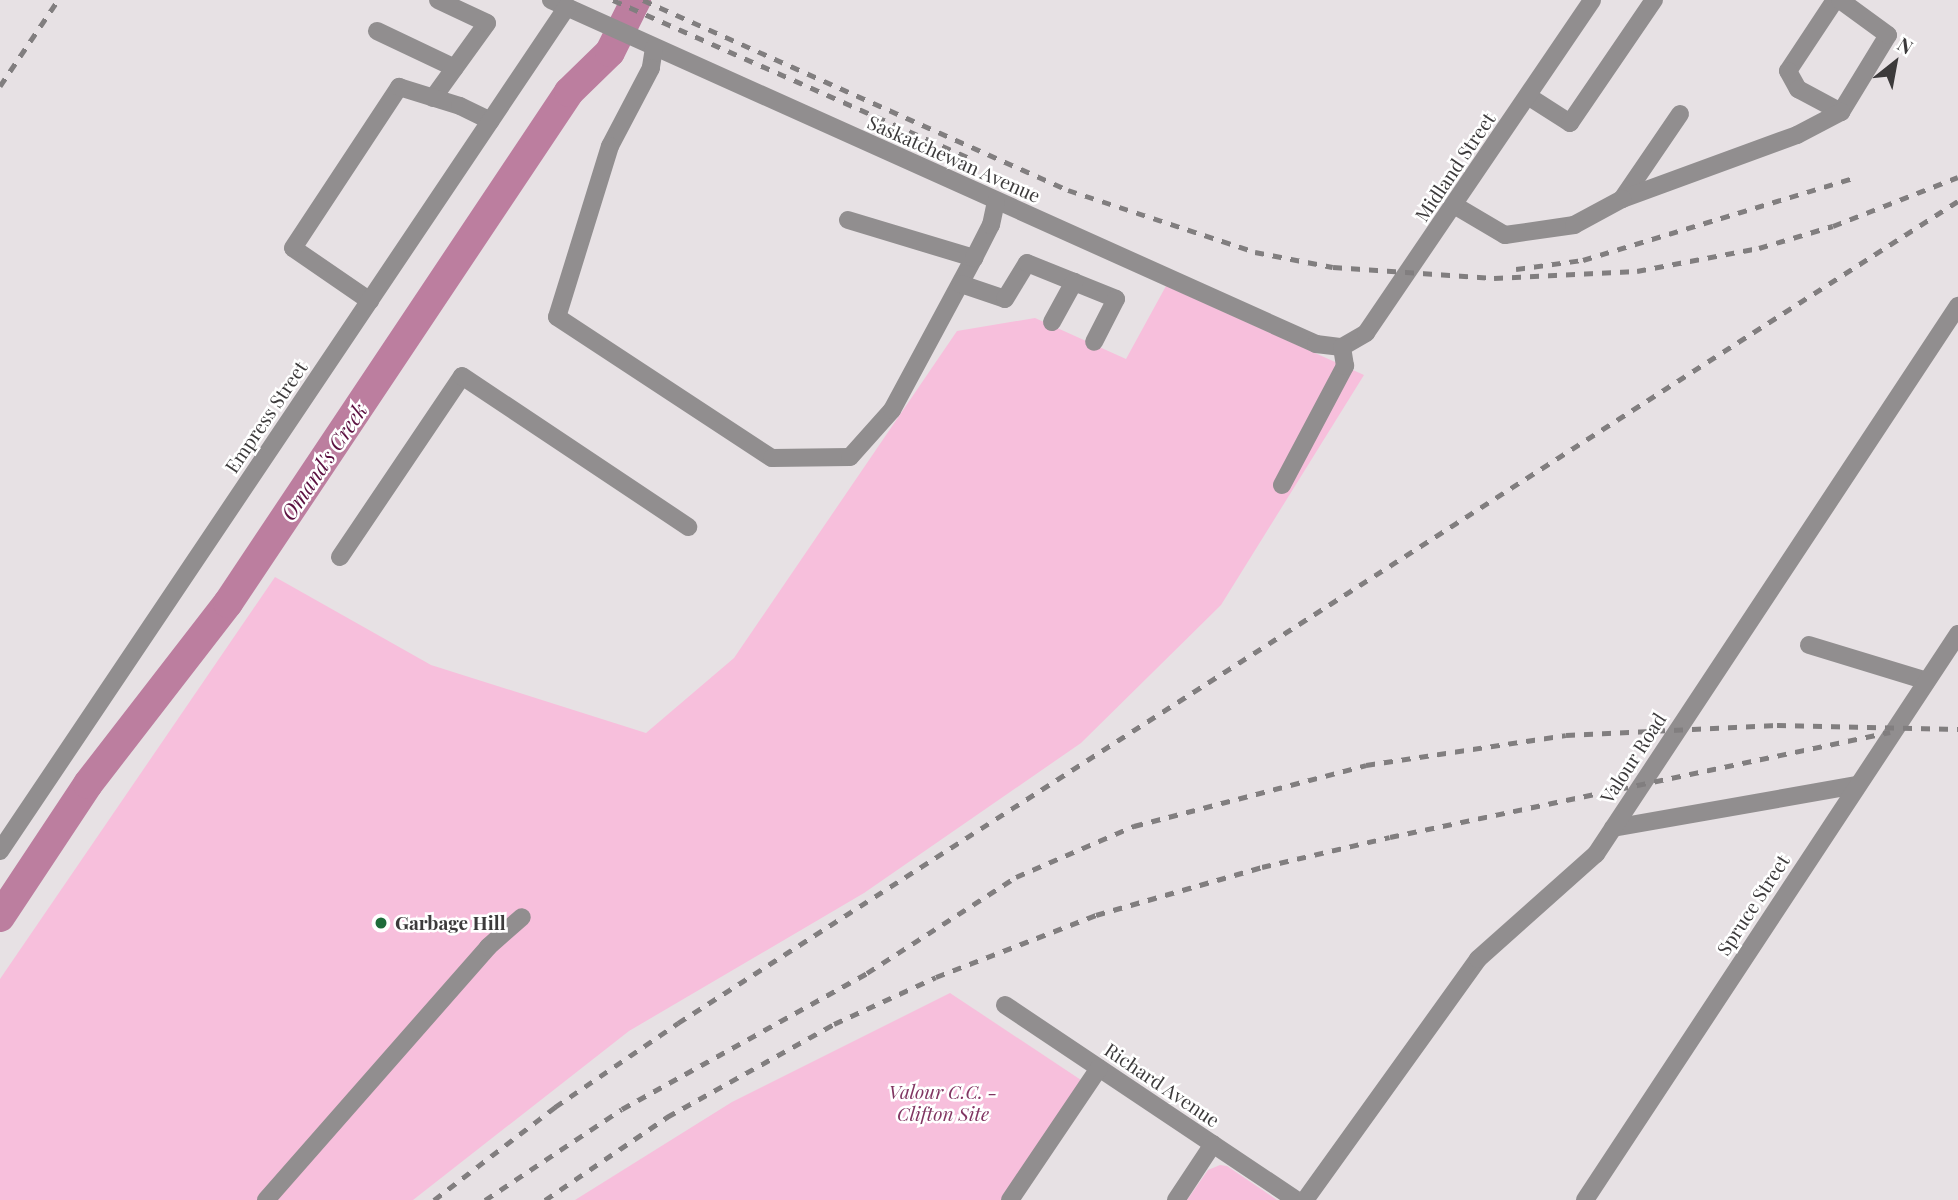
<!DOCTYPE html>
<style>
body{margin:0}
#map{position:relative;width:1958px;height:1200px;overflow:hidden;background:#e7e1e4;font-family:"Playfair Display",serif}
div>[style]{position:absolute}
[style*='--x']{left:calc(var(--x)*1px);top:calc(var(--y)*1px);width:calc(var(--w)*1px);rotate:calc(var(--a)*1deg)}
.green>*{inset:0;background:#f7bfdc}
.river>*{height:30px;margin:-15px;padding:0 15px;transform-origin:15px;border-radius:15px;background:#bc7e9f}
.minor>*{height:18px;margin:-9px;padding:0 9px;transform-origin:9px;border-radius:9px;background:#918e8f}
.rail>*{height:5px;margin-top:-2.5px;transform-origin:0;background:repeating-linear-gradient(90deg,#817e7f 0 9px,transparent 0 18px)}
.dots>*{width:19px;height:19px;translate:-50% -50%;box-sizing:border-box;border:4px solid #fff;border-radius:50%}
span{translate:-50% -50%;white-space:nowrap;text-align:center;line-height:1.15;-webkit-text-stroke:5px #fff;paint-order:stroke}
.street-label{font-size:19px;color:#3c3a3b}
.poi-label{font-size:19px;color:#3c3a3b;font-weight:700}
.left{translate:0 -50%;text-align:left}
.park-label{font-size:19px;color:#813662;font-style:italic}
.water-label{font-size:21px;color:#5b1040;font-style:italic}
.north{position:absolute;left:1860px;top:28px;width:70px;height:70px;-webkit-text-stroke:5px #fff;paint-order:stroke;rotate:31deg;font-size:19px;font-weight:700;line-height:28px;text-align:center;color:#3c3a3b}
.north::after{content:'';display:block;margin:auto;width:24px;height:32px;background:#3c3a3b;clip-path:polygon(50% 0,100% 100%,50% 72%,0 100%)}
</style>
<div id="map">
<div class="green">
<div style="clip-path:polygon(1166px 286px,1364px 375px,1221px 605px,1081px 743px,864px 893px,629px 1031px,413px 1200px,0 1200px,0 979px,275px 577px,431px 665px,646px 733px,734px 658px,957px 331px,1035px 318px,1126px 359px)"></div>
<div style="clip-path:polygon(950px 993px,1081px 1080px,1001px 1200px,575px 1200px,732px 1102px)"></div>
<div style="clip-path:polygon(1220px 1165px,1227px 1166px,1277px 1200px,1187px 1200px,1208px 1170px)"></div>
</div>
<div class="river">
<div style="--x:0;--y:917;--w:159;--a:-56.5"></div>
<div style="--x:88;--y:784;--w:229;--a:-52.3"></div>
<div style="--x:228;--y:603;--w:614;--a:-56.28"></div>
<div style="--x:569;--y:92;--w:57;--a:-44.3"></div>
<div style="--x:610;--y:52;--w:58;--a:-63.4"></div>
</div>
<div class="minor">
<div style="--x:551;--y:0;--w:839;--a:24.21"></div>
<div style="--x:1316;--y:344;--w:26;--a:7"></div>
<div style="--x:1835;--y:0;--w:85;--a:123.5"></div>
<div style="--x:1788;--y:71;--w:21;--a:61"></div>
<div style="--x:1798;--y:89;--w:49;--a:28.1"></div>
<div style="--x:1841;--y:112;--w:90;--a:-58.6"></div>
<div style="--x:1888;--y:35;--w:59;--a:-143.9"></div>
<div style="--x:377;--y:31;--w:86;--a:25.4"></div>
<div style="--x:654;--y:48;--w:20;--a:99"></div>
<div style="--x:651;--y:68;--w:88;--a:117.7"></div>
<div style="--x:610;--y:146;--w:179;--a:107.2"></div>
<div style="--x:557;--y:317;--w:257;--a:33.3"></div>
<div style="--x:772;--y:458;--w:78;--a:-0.7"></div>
<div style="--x:850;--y:457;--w:63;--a:-48.2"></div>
<div style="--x:892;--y:410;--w:173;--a:-61.7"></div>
<div style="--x:1528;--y:96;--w:50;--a:32.7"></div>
<div style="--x:1570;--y:123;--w:149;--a:-55.7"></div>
<div style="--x:433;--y:98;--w:92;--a:-54.2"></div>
<div style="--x:487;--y:23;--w:54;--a:-154.9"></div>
<div style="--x:1680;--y:114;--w:103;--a:124.3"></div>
<div style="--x:1622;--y:199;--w:186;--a:-20.1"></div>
<div style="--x:1797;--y:135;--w:50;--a:-27.6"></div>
<div style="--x:1454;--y:205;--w:59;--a:30.5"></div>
<div style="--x:1505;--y:235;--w:70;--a:-8.2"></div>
<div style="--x:1574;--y:225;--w:55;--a:-28.4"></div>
<div style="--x:848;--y:220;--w:132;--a:16.8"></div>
<div style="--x:974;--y:258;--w:37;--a:-63"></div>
<div style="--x:991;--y:225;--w:24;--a:-78"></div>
<div style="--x:961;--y:284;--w:46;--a:18.8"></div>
<div style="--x:1005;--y:299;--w:42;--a:-58.6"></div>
<div style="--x:1027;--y:263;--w:96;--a:22"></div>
<div style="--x:1116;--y:299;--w:48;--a:117.1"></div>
<div style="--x:370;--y:301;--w:93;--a:-145.5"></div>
<div style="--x:293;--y:248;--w:193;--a:-56.6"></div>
<div style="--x:399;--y:87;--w:64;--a:17.3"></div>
<div style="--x:460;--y:106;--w:34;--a:26"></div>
<div style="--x:1052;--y:322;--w:46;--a:-61.2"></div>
<div style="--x:1342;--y:347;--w:28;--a:-30"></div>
<div style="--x:1366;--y:333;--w:402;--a:-55.8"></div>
<div style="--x:1282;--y:485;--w:135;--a:-62.1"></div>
<div style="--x:1345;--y:366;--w:19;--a:-99"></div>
<div style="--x:340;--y:557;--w:218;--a:-56"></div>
<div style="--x:462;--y:376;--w:272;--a:33.7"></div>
<div style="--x:1809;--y:645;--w:123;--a:17"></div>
<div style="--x:1613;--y:828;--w:248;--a:-10"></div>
<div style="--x:0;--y:851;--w:1017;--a:-56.11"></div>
<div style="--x:1005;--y:1005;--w:350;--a:33.8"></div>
<div style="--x:266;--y:1200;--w:337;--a:-48.7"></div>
<div style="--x:488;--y:947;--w:45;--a:-41.4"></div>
<div style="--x:1010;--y:1200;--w:159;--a:-56"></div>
<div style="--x:1176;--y:1200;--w:67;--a:-56.5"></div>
<div style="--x:1305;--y:1200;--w:297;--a:-54.3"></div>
<div style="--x:1478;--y:959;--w:158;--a:-41.7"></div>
<div style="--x:1596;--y:854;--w:657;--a:-56.55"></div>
<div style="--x:1585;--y:1200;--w:678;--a:-56.61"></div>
</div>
<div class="rail">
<div style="--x:613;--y:0;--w:388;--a:23.9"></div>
<div style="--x:643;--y:0;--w:466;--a:24.1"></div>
<div style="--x:1068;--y:190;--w:197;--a:18.3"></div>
<div style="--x:1255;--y:252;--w:79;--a:10.9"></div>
<div style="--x:1333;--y:267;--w:161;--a:3.9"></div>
<div style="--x:1494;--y:278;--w:143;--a:-2.8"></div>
<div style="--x:1637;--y:271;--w:124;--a:-10.7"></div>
<div style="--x:1759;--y:248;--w:77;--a:-16.6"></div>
<div style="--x:1833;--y:226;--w:134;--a:-21.4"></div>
<div style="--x:0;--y:86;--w:104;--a:-56"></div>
<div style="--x:1516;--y:269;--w:68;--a:-7.7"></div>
<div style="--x:1583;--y:260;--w:282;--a:-16.9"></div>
<div style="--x:434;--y:1200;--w:153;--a:-37.5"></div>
<div style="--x:555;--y:1107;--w:149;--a:-34.3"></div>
<div style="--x:678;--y:1023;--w:1521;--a:-32.71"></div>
<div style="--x:485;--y:1200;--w:164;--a:-33.6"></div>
<div style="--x:622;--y:1109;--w:280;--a:-29"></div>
<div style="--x:867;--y:973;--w:177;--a:-32.8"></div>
<div style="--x:1016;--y:877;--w:129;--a:-23.4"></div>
<div style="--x:1134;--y:826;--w:240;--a:-14.7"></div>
<div style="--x:1366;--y:765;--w:202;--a:-8.5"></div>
<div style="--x:1566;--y:735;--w:211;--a:-2.7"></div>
<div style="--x:1777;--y:725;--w:181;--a:1.3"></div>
<div style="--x:545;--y:1200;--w:148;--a:-34.2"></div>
<div style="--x:667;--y:1117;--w:191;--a:-29.1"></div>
<div style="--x:834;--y:1024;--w:112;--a:-24.7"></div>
<div style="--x:936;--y:977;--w:172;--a:-21.2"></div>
<div style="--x:1096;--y:915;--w:173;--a:-16.1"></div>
<div style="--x:1262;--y:867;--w:131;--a:-13.2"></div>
<div style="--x:1390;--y:837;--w:511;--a:-11.86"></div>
</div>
<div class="dots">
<div style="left:381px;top:923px;background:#1e6b3a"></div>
</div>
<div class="street-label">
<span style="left:954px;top:159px;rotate:24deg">Saskatchewan Avenue</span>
<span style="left:1455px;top:167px;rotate:-56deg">Midland Street</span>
<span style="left:266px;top:417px;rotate:-56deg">Empress Street</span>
<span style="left:1633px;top:758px;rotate:-57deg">Valour Road</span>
<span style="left:1753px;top:905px;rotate:-57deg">Spruce Street</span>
<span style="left:1162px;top:1085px;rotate:34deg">Richard Avenue</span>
</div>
<div class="poi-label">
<span class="left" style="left:395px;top:923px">Garbage Hill</span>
</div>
<div class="park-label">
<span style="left:943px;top:1103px">Valour C.C. -<br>Clifton Site</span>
</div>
<div class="water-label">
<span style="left:323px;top:461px;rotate:-56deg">Omand's Creek</span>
</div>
<div class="north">N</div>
</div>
